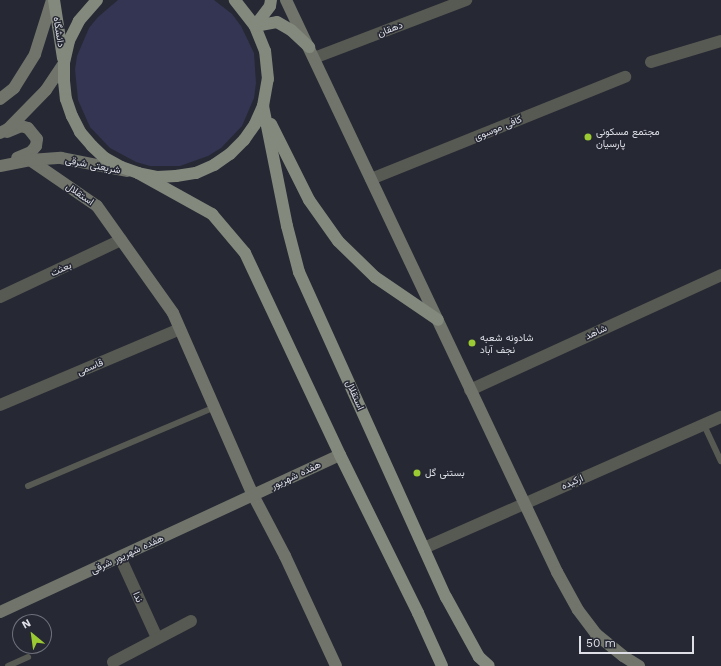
<!DOCTYPE html>
<meta charset="utf-8">
<style>
body{margin:0}
#map{position:relative;width:721px;height:666px;overflow:hidden;background:#262833;font-family:"Work Sans",Vazirmatn,sans-serif}
div>[style]{position:absolute}
[style*='--x']{left:calc(var(--x)*1px);top:calc(var(--y)*1px);width:calc(var(--w)*1px);rotate:calc(var(--a)*1deg)}
.green>*{inset:0;background:#333552}
.lane>*{height:6px;margin:-3px;padding:0 3px;transform-origin:3px;border-radius:3px;background:#575953}
.street>*{height:12px;margin:-6px;padding:0 6px;transform-origin:6px;border-radius:6px;background:#575953}
.secondary>*{height:12px;margin:-6px;padding:0 6px;transform-origin:6px;border-radius:6px;background:#70746b}
.primary>*{height:12px;margin:-6px;padding:0 6px;transform-origin:6px;border-radius:6px;background:#84897d}
.dots>*{width:11px;height:11px;translate:-50% -50%;box-sizing:border-box;border:2px solid #262833;border-radius:50%}
span{translate:-50% -50%;white-space:nowrap;text-align:center;line-height:1.15;-webkit-text-stroke:3px #262833;paint-order:stroke}
.street-label{font-size:10px;color:#dddee6}
.poi-label{font-size:10px;color:#dddee6}
.left{translate:0 -50%;text-align:left}
.north{position:absolute;left:12px;top:614px;width:40px;height:40px;box-sizing:border-box;background:#262833;border:1px solid #6f717b;border-radius:50%;rotate:331deg;font-size:11px;font-weight:700;line-height:16px;text-align:center;color:#dddee6}
.north::after{content:'';display:block;margin:auto;width:14px;height:18px;background:#9cca32;clip-path:polygon(50% 0,100% 100%,50% 72%,0 100%)}
.scale{position:absolute;left:579px;top:636px;width:115px;height:18px;box-sizing:border-box;border:2px solid #dddee6;border-top:0;padding-left:5px;font-size:12px;line-height:14px;white-space:nowrap;color:#dddee6;-webkit-text-stroke:3px #262833;paint-order:stroke}
</style>
<div id="map">
<div class="green">
<div style="clip-path:polygon(118px 0,214px 0,232px 14px,241px 26px,254px 53px,256px 83px,254px 98px,242px 126px,221px 148px,208px 156px,180px 166px,150px 166px,136px 162px,110px 148px,90px 127px,78px 100px,75px 70px,77px 56px,89px 28px,98px 17px)"></div>
</div>
<div class="lane">
<div style="--x:704;--y:425;--w:40;--a:65"></div>
<div style="--x:28;--y:486;--w:203;--a:-22.9"></div>
<div style="--x:8;--y:666;--w:22;--a:-24"></div>
</div>
<div class="street">
<div style="--x:314;--y:58;--w:163;--a:-20.9"></div>
<div style="--x:651;--y:62;--w:73;--a:-16.7"></div>
<div style="--x:371;--y:179;--w:274;--a:-21.9"></div>
<div style="--x:0;--y:297;--w:134;--a:-25.2"></div>
<div style="--x:470;--y:390;--w:276;--a:-24.6"></div>
<div style="--x:0;--y:405;--w:195;--a:-22.9"></div>
<div style="--x:424;--y:548;--w:325;--a:-23.8"></div>
<div style="--x:120;--y:557;--w:89;--a:65.4"></div>
<div style="--x:113;--y:662;--w:88;--a:-27.7"></div>
</div>
<div class="secondary">
<div style="--x:286;--y:0;--w:633;--a:64.65"></div>
<div style="--x:557;--y:572;--w:43;--a:61.1"></div>
<div style="--x:578;--y:610;--w:30;--a:53"></div>
<div style="--x:596;--y:634;--w:35;--a:39"></div>
<div style="--x:623;--y:656;--w:19;--a:32"></div>
<div style="--x:0;--y:99;--w:18;--a:-38"></div>
<div style="--x:14;--y:88;--w:40;--a:-58"></div>
<div style="--x:35;--y:54;--w:57;--a:-72.5"></div>
<div style="--x:7;--y:132;--w:15;--a:-23"></div>
<div style="--x:21;--y:126;--w:7;--a:16"></div>
<div style="--x:28;--y:128;--w:14;--a:51"></div>
<div style="--x:37;--y:139;--w:7;--a:98"></div>
<div style="--x:36;--y:146;--w:8;--a:130"></div>
<div style="--x:31;--y:152;--w:15;--a:157"></div>
<div style="--x:0;--y:133;--w:9;--a:-27"></div>
<div style="--x:8;--y:129;--w:54;--a:-45.7"></div>
<div style="--x:46;--y:90;--w:32;--a:-56"></div>
<div style="--x:30;--y:160;--w:81;--a:34.5"></div>
<div style="--x:97;--y:206;--w:131;--a:54.6"></div>
<div style="--x:173;--y:313;--w:199;--a:66.3"></div>
<div style="--x:253;--y:495;--w:69;--a:62.3"></div>
<div style="--x:285;--y:556;--w:121;--a:65.1"></div>
<div style="--x:0;--y:166;--w:31;--a:-11"></div>
<div style="--x:30;--y:160;--w:31;--a:-4"></div>
<div style="--x:61;--y:158;--w:67;--a:11.1"></div>
<div style="--x:0;--y:612;--w:374;--a:-24.8"></div>
</div>
<div class="primary">
<div style="--x:54;--y:0;--w:59;--a:81.2"></div>
<div style="--x:97;--y:0;--w:28;--a:131"></div>
<div style="--x:79;--y:21;--w:22;--a:117"></div>
<div style="--x:69;--y:41;--w:23;--a:103"></div>
<div style="--x:64;--y:63;--w:18;--a:90"></div>
<div style="--x:64;--y:81;--w:18;--a:84"></div>
<div style="--x:66;--y:99;--w:18;--a:71"></div>
<div style="--x:72;--y:116;--w:18;--a:63"></div>
<div style="--x:80;--y:132;--w:18;--a:49"></div>
<div style="--x:92;--y:146;--w:18;--a:43"></div>
<div style="--x:105;--y:158;--w:18;--a:29"></div>
<div style="--x:121;--y:167;--w:18;--a:19"></div>
<div style="--x:138;--y:173;--w:19;--a:12"></div>
<div style="--x:157;--y:177;--w:19;--a:-3"></div>
<div style="--x:176;--y:176;--w:20;--a:-9"></div>
<div style="--x:196;--y:173;--w:20;--a:-24"></div>
<div style="--x:214;--y:165;--w:19;--a:-35"></div>
<div style="--x:230;--y:154;--w:20;--a:-45"></div>
<div style="--x:244;--y:140;--w:19;--a:-55"></div>
<div style="--x:255;--y:124;--w:20;--a:-66"></div>
<div style="--x:263;--y:106;--w:27;--a:-80"></div>
<div style="--x:268;--y:79;--w:28;--a:-96"></div>
<div style="--x:265;--y:51;--w:27;--a:-112"></div>
<div style="--x:255;--y:26;--w:33;--a:-128"></div>
<div style="--x:255;--y:26;--w:22;--a:-10"></div>
<div style="--x:277;--y:22;--w:16;--a:30"></div>
<div style="--x:291;--y:30;--w:25;--a:43"></div>
<div style="--x:255;--y:26;--w:25;--a:-53"></div>
<div style="--x:270;--y:6;--w:6;--a:-81"></div>
<div style="--x:263;--y:106;--w:122;--a:78.7"></div>
<div style="--x:287;--y:226;--w:48;--a:75.4"></div>
<div style="--x:299;--y:272;--w:357;--a:65.7"></div>
<div style="--x:446;--y:597;--w:68;--a:61.2"></div>
<div style="--x:479;--y:657;--w:13;--a:42"></div>
<div style="--x:271;--y:124;--w:85;--a:63.4"></div>
<div style="--x:309;--y:200;--w:50;--a:54.7"></div>
<div style="--x:338;--y:241;--w:52;--a:44.2"></div>
<div style="--x:375;--y:277;--w:76;--a:34.3"></div>
<div style="--x:138;--y:173;--w:85;--a:29"></div>
<div style="--x:212;--y:214;--w:51;--a:49.8"></div>
<div style="--x:245;--y:253;--w:223;--a:64.8"></div>
<div style="--x:340;--y:455;--w:176;--a:63.7"></div>
<div style="--x:418;--y:613;--w:58;--a:65.6"></div>
</div>
<div class="dots">
<div style="left:588px;top:137px;background:#9cca32"></div>
<div style="left:472px;top:343px;background:#9cca32"></div>
<div style="left:417px;top:473px;background:#9cca32"></div>
</div>
<div class="street-label">
<span style="left:390px;top:29px;rotate:-21deg">دهقان</span>
<span style="left:59px;top:32px;rotate:81deg">دانشگاه</span>
<span style="left:498px;top:128px;rotate:-22deg">کافی موسوی</span>
<span style="left:93px;top:165px;rotate:11deg">شریعتی شرقی</span>
<span style="left:80px;top:194px;rotate:35deg">استقلال</span>
<span style="left:61px;top:269px;rotate:-25deg">بعثت</span>
<span style="left:596px;top:332px;rotate:-25deg">شاهد</span>
<span style="left:90px;top:367px;rotate:-23deg">قاسمی</span>
<span style="left:355px;top:395px;rotate:66deg">استقلال</span>
<span style="left:296px;top:475px;rotate:-25deg">هفده شهریور</span>
<span style="left:572px;top:482px;rotate:-24deg">ارکیده</span>
<span style="left:127px;top:554px;rotate:-25deg">هفده شهریور شرقی</span>
<span style="left:138px;top:597px;rotate:66deg">ندا</span>
</div>
<div class="poi-label">
<span class="left" style="left:596px;top:137px">مجتمع مسکونی<br>پارسیان</span>
<span class="left" style="left:480px;top:343px">شادونه شعبه<br>نجف آباد</span>
<span class="left" style="left:425px;top:473px">بستنی گل</span>
</div>
<div class="north">N</div>
<div class="scale">50 m</div>
</div>
